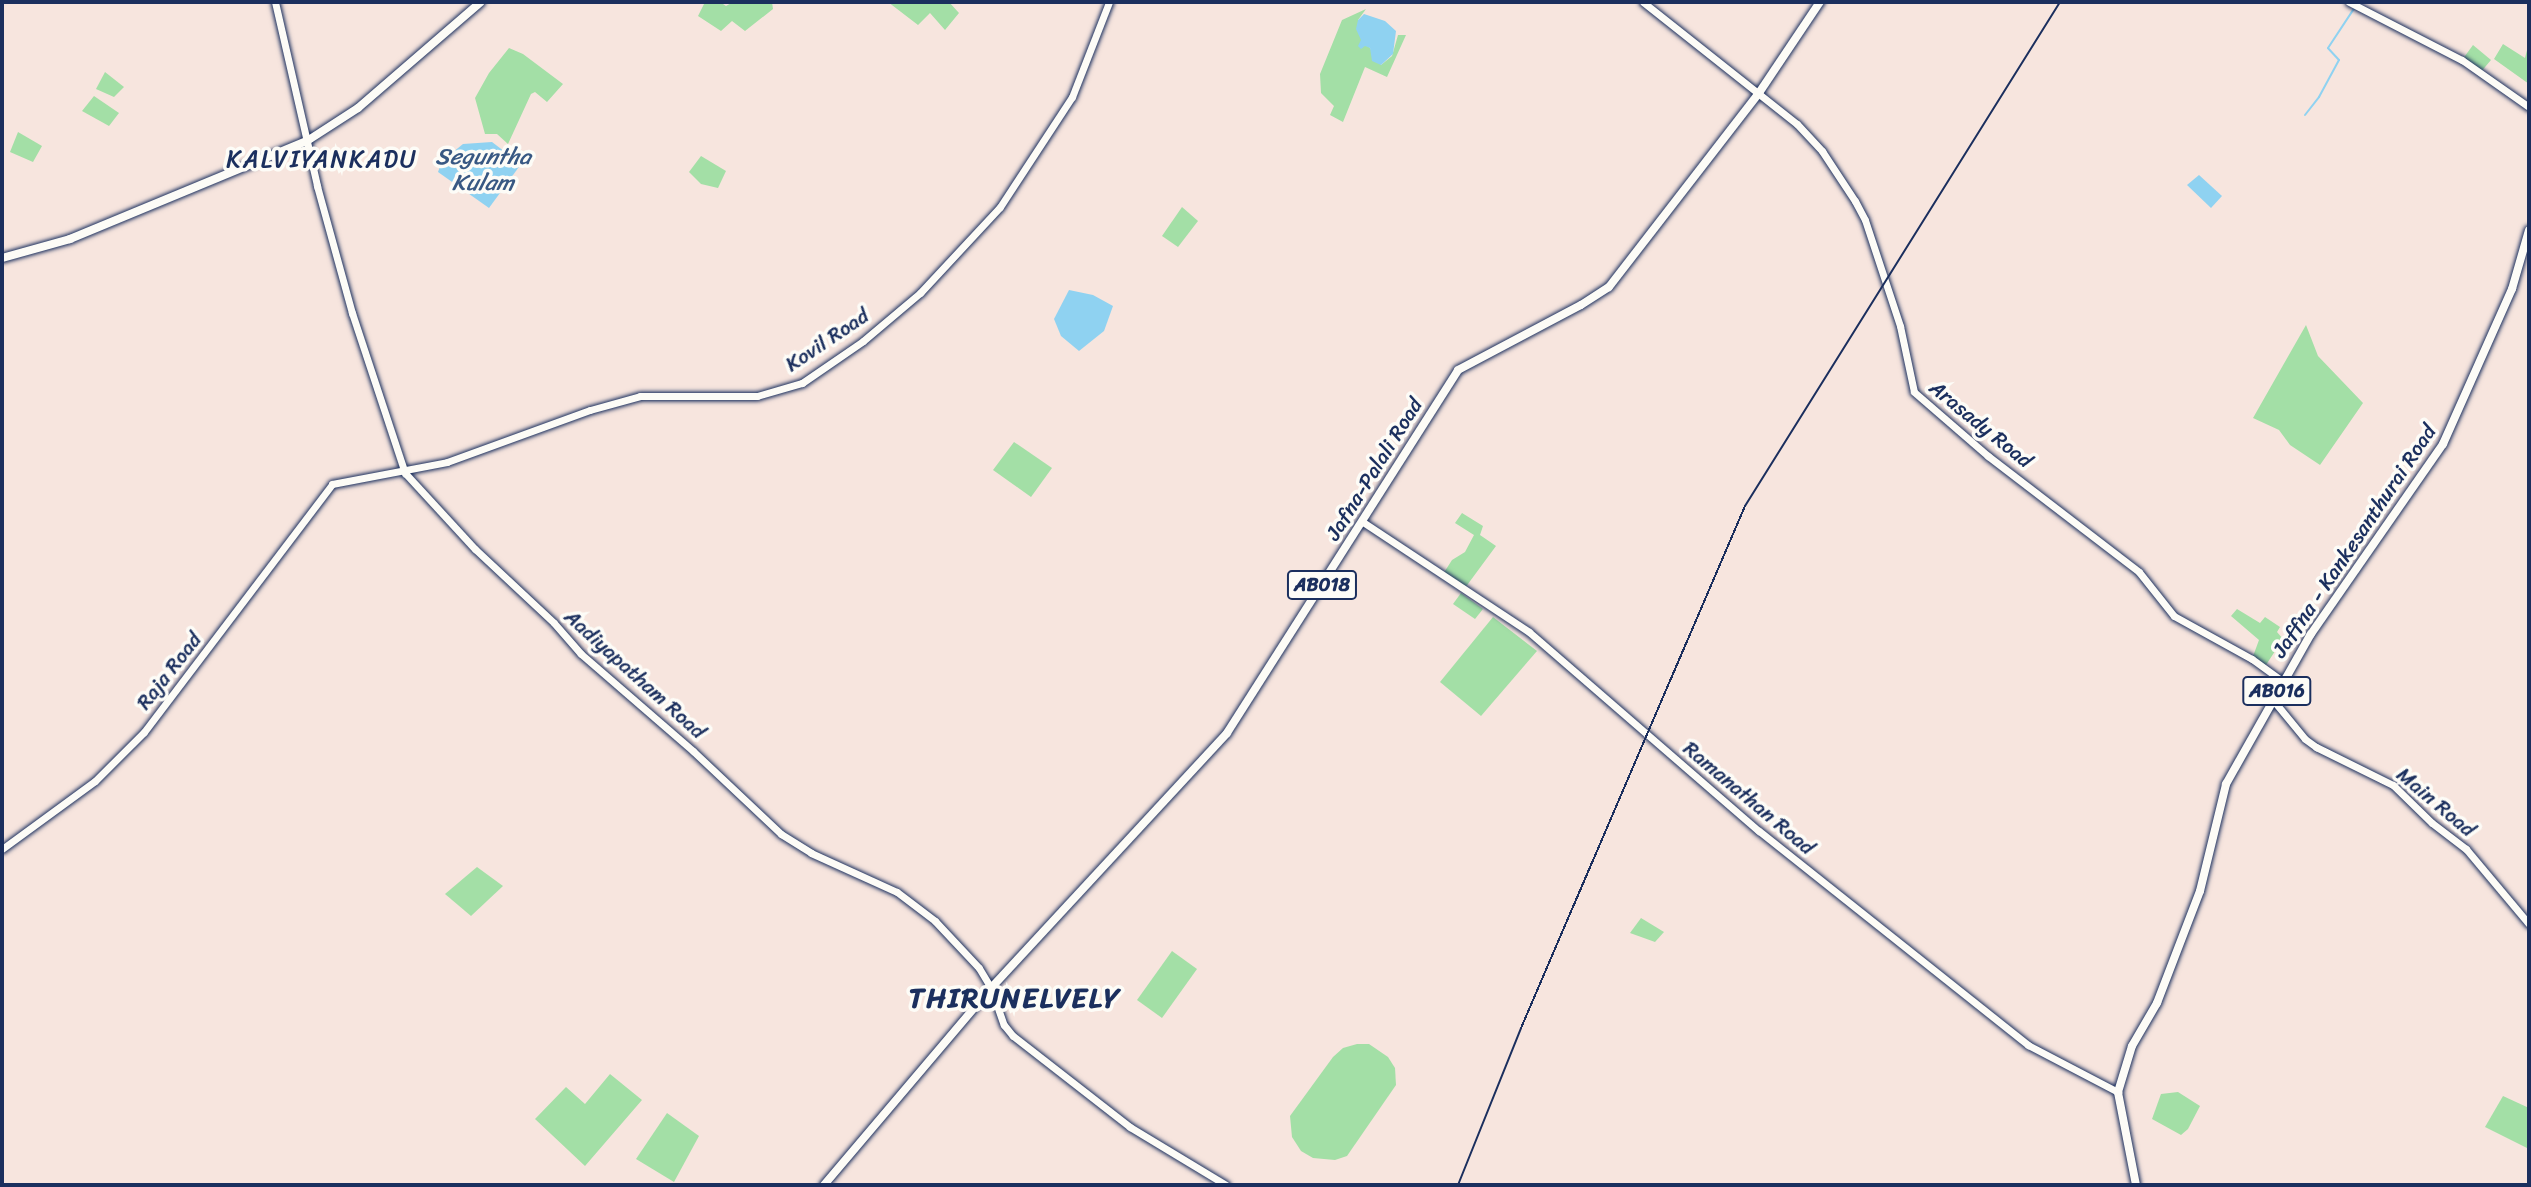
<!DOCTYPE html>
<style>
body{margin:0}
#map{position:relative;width:2531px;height:1187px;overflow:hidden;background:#f7e5de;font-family:Sriracha,sans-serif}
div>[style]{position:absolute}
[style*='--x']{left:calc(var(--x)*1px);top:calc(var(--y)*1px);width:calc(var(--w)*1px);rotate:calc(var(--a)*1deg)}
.green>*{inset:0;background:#a3dfa6}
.water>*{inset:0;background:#8fd2f1}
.stream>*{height:2px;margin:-1px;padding:0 1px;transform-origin:1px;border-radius:1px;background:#8fd2f1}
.roads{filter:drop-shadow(0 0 2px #1b2f5e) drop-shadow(0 0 2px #1b2f5e)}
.secondary>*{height:7px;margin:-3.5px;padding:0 3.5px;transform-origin:3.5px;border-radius:3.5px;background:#fdfcf7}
.primary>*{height:8px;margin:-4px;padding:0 4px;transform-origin:4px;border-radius:4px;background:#fdfcf7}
.rail>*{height:2px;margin:-1px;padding:0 1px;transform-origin:1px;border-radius:1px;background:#1b2f5e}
span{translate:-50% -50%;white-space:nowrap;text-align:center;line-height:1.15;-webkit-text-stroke:7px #fdfcf7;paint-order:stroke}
.shield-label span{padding:2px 5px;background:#fdfcf7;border:2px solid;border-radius:5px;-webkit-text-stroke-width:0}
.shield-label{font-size:19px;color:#1b2f5e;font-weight:700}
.street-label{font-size:21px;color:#1b2f5e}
.water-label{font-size:23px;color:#385883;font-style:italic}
.quarter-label{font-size:24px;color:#1b2f5e;letter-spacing:2px}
.district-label{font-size:28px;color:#1b2f5e;font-weight:700;letter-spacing:2px}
.frame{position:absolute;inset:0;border:4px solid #1b2f5e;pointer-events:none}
</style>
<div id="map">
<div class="green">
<div style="clip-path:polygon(705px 2px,720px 2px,726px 6px,733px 2px,772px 2px,773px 9px,745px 31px,732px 21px,721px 31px,698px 16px)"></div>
<div style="clip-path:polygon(888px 2px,949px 2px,959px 13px,945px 30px,930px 13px,918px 25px)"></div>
<div style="clip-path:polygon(1366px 9px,1358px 20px,1358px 30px,1381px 65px,1392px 56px,1398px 35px,1406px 35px,1387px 77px,1365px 67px,1343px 122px,1330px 115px,1334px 106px,1321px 93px,1320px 74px,1342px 20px)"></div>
<div style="clip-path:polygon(2529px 42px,2529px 84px,2494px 59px,2503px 44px,2525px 58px)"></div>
<div style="clip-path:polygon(2473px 45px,2491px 60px,2480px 73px,2462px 60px)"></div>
<div style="clip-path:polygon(509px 48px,523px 54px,563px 84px,547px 102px,535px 92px,531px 94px,508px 144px,497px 134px,485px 134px,475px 98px,489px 73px)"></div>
<div style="clip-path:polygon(105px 72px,124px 87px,114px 97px,96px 89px)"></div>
<div style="clip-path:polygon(94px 96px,119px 113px,109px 126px,82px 111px)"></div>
<div style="clip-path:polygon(18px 132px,42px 146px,33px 162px,10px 152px)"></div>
<div style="clip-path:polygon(701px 156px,726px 171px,718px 188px,701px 184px,689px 172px)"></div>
<div style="clip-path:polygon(1182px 207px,1198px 221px,1178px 247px,1162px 236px)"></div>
<div style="clip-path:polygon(2306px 325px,2318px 356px,2363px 403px,2320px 465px,2290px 445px,2279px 430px,2253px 418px)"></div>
<div style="clip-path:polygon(1014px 442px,1052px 468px,1031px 497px,993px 470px)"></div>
<div style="clip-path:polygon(1462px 513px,1483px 526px,1480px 535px,1496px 546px,1465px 588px,1443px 574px,1452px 560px,1465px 552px,1474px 535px,1455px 523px)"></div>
<div style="clip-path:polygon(1461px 593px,1483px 609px,1475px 619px,1453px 604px)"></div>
<div style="clip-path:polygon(2237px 609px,2260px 623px,2265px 617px,2280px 627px,2277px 632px,2283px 639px,2264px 668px,2252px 659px,2259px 640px,2231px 616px)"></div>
<div style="clip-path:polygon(1493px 617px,1537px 651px,1481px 716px,1440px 682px)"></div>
<div style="clip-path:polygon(477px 867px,503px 886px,471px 916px,445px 894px)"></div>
<div style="clip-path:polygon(1641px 918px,1664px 932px,1655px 942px,1630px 933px)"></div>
<div style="clip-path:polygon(1172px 951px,1197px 969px,1162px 1018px,1137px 1000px)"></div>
<div style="clip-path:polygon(1357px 1044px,1369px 1044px,1388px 1057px,1395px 1068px,1396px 1085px,1347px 1156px,1335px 1160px,1313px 1158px,1301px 1151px,1292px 1137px,1290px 1116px,1333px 1057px,1343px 1048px)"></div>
<div style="clip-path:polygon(610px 1074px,642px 1100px,585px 1166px,535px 1119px,566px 1087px,585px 1104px)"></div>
<div style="clip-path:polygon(2178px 1092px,2200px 1106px,2188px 1129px,2181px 1135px,2152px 1119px,2161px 1094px)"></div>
<div style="clip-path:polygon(2503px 1096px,2529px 1108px,2529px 1149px,2485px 1127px)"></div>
<div style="clip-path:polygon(667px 1113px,699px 1136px,674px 1182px,636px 1159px)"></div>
</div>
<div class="water">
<div style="clip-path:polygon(1364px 14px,1385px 21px,1396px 31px,1393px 54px,1381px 65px,1372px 61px,1370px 48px,1365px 46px,1361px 49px,1358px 46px,1361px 40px,1356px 29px,1358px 20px)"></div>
<div style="clip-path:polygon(492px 142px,521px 164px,489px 208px,438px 172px,442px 161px,463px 144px)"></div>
<div style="clip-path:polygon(2199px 175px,2222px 196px,2211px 208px,2187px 185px)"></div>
<div style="clip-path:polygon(1069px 290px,1093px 295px,1113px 306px,1104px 331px,1079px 351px,1061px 336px,1054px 319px)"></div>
</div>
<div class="stream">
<div style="--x:2305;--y:115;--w:23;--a:-52"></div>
<div style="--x:2319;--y:97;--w:42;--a:-61.6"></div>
<div style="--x:2339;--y:60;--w:16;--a:-133"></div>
<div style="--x:2328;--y:48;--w:49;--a:-56.6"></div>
</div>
<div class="roads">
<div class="secondary">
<div style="--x:275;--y:2;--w:189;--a:77.1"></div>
<div style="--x:317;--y:186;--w:132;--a:74.6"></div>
<div style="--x:352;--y:313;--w:169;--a:71.7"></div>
<div style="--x:405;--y:473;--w:103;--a:47.4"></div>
<div style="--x:475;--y:549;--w:108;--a:43.1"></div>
<div style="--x:554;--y:623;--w:41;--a:48.9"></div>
<div style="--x:581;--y:654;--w:148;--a:40.9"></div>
<div style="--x:693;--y:751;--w:121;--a:43.3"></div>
<div style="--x:781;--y:834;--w:36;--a:32"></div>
<div style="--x:811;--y:853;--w:94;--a:24.4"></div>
<div style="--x:897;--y:892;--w:48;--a:37.3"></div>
<div style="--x:935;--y:921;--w:64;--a:46.9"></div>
<div style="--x:979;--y:968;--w:23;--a:59"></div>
<div style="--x:991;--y:988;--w:39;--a:71"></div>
<div style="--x:1004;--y:1025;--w:14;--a:51"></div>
<div style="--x:1013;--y:1036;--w:148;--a:37.9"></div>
<div style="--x:1130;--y:1127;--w:112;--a:31.1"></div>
<div style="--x:1643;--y:2;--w:196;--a:38.4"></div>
<div style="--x:1797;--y:124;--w:37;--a:47"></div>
<div style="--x:1822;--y:151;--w:60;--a:56.6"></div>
<div style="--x:1855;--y:201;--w:21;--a:62"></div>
<div style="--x:1865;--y:220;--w:112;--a:71.7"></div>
<div style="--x:1900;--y:326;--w:67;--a:78"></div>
<div style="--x:1914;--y:392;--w:98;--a:40.9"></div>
<div style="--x:1988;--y:456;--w:190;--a:37.5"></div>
<div style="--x:2139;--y:572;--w:56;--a:51.5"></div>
<div style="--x:2174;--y:616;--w:89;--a:28.9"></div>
<div style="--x:2252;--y:659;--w:37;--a:36"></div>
<div style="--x:2349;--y:2;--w:127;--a:27.2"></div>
<div style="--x:2462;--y:60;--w:82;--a:35"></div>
<div style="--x:1363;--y:522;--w:199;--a:33.5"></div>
<div style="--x:1529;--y:632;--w:304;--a:40.9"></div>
<div style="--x:1759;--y:831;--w:344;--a:38.5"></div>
<div style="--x:2028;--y:1045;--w:102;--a:27.6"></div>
<div style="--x:2273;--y:700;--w:50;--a:50.6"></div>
<div style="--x:2305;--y:739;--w:14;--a:36"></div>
<div style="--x:2316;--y:747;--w:86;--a:26.3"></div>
<div style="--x:2393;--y:785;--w:54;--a:44.3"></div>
<div style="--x:2432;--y:823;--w:43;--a:37.4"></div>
<div style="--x:2466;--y:849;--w:98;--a:50"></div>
<div style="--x:2;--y:849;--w:115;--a:-36.2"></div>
<div style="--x:95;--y:781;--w:69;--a:-45"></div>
<div style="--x:144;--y:732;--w:311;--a:-52.8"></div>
<div style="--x:332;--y:484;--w:117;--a:-10.8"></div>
<div style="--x:447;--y:462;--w:152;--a:-20"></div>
<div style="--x:590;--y:410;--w:52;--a:-15.6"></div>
<div style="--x:640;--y:396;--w:117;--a:0"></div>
<div style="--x:757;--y:396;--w:47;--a:-16.1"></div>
<div style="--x:802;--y:383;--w:74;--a:-34.5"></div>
<div style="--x:863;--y:341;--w:75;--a:-40.1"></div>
<div style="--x:920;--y:293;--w:117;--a:-47.1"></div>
<div style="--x:1000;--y:207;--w:131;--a:-56.8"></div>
<div style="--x:1072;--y:97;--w:102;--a:-68.7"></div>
</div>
<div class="primary">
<div style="--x:2;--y:258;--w:71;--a:-15.6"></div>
<div style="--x:70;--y:239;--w:256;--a:-22.5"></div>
<div style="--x:307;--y:141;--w:61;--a:-32.9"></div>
<div style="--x:358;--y:108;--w:162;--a:-40.8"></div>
<div style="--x:824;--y:1185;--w:258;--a:-49.7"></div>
<div style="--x:991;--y:988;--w:347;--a:-47.2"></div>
<div style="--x:1227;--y:733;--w:430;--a:-57.5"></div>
<div style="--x:1458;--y:370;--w:139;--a:-27.9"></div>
<div style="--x:1581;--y:305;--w:33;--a:-33"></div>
<div style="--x:1609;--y:287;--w:245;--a:-52.3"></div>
<div style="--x:1759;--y:93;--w:110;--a:-56.2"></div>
<div style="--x:2136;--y:1185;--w:95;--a:-101"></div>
<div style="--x:2118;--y:1092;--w:48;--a:-73.1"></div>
<div style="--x:2132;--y:1046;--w:50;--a:-59.8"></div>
<div style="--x:2157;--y:1003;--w:120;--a:-69"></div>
<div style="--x:2200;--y:891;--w:110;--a:-76.3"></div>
<div style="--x:2226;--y:784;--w:172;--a:-60.5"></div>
<div style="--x:2311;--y:634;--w:231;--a:-55.2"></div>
<div style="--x:2443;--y:444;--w:170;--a:-66"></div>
<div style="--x:2512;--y:289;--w:61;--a:-73.9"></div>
</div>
</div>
<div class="rail">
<div style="--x:1458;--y:1185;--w:169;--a:-68.1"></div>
<div style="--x:1521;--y:1028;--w:568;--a:-66.77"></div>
<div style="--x:1745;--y:506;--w:594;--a:-57.99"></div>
</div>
<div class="shield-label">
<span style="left:1322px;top:585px">AB018</span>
<span style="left:2277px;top:691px">AB016</span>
</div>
<div class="street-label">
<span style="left:827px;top:340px;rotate:-34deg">Kovil Road</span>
<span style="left:1981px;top:424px;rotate:39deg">Arasady Road</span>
<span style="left:1374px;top:469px;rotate:-58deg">Jafna-Palali Road</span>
<span style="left:2354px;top:541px;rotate:-56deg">Jaffna - Kankesanthurai Road</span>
<span style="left:169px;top:671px;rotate:-52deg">Raja Road</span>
<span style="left:635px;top:674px;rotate:42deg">Aadiyapatham Road</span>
<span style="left:1749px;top:798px;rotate:40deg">Ramanathan Road</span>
<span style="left:2436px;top:802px;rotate:40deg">Main Road</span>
</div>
<div class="water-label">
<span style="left:483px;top:170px">Seguntha<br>Kulam</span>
</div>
<div class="quarter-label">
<span style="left:322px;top:160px">KALVIYANKADU</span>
</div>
<div class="district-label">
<span style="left:1015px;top:998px">THIRUNELVELY</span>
</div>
<div class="frame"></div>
</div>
